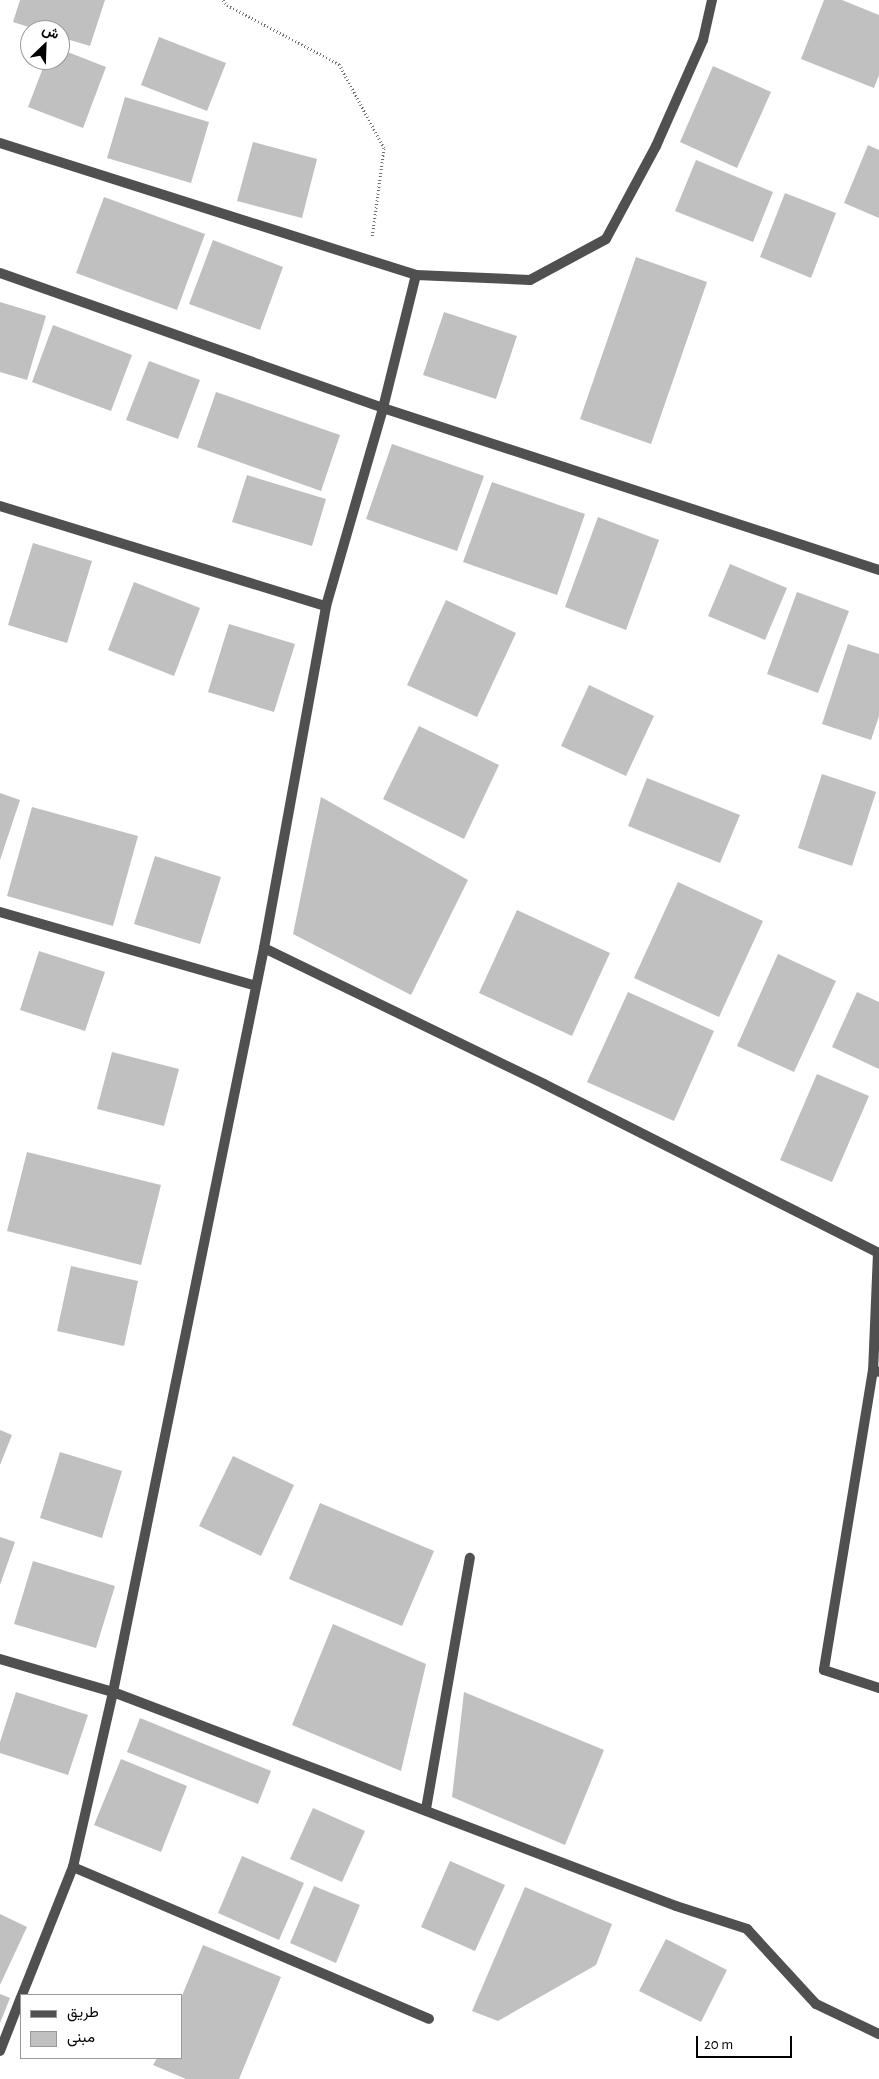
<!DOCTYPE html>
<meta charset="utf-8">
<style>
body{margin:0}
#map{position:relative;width:879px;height:2079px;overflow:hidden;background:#fff;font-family:"Alegreya Sans",Vazirmatn,sans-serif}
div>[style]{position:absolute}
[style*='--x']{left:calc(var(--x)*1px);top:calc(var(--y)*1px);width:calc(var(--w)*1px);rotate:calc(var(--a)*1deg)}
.building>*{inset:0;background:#c0c0c0}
.path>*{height:3px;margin-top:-1.5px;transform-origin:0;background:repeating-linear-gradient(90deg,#727272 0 1px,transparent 0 3.5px)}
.service>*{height:10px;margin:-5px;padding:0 5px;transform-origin:5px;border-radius:5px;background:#505050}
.minor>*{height:10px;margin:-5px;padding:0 5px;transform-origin:5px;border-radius:5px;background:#505050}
span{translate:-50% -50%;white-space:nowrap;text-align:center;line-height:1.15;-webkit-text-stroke:5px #fff;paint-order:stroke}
.legend{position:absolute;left:20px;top:1994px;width:162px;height:65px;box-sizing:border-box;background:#fff;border:1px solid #999;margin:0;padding:6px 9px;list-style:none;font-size:15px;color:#000}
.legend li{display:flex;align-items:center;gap:10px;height:25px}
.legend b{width:25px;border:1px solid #999}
.north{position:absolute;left:20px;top:20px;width:50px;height:50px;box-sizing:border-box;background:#fff;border:1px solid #999;border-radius:50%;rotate:24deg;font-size:14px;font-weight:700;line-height:20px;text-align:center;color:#000}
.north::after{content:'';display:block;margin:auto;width:18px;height:22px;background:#000;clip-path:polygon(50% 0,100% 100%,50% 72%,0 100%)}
.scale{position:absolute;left:696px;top:2036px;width:96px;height:22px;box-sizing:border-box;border:2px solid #000;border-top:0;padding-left:6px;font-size:15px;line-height:18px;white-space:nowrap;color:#000;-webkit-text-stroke:4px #fff;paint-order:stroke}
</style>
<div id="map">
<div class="building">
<div style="clip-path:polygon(20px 0,105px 0,90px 46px,60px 37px,60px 30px,38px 30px,13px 22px)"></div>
<div style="clip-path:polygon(824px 0,842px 0,879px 15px,879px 75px,874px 88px,801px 59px)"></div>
<div style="clip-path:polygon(159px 37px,226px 63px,207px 111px,141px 85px)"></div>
<div style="clip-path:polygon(60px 49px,106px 67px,83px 128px,28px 107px,46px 60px,60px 60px)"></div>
<div style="clip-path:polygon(713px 66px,771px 92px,737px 168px,680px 142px)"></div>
<div style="clip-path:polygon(125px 97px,209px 122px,191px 183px,107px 158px)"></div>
<div style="clip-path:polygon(253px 142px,317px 159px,302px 218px,237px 201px)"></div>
<div style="clip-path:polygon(868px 145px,879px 150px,879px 218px,844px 203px)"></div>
<div style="clip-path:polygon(696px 160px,773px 192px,753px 242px,675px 211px)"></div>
<div style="clip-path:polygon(785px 193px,836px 213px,811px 278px,760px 257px)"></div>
<div style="clip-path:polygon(104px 197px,205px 234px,177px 310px,76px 273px)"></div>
<div style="clip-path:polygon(213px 240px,283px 267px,260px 330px,189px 304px)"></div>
<div style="clip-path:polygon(636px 257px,707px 282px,651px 444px,580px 419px)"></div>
<div style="clip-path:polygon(0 302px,46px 316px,27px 380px,0 372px)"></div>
<div style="clip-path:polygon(444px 312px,517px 336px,496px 399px,423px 375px)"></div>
<div style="clip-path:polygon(53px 325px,132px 355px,111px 411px,32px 382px)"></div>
<div style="clip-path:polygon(149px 361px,200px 380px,178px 439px,126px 420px)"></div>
<div style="clip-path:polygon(216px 392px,340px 435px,321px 491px,197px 447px)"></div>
<div style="clip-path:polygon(392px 444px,484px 476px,457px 551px,366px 519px)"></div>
<div style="clip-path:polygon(247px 475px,326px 499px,312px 546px,232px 522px)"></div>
<div style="clip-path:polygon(492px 482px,585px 514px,557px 595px,463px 562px)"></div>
<div style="clip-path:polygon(598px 517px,659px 540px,626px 630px,565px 607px)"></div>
<div style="clip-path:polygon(33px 543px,92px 561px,67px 643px,8px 625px)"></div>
<div style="clip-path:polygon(730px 564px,787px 588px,765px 640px,708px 616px)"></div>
<div style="clip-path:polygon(134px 582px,200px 608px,174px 676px,108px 650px)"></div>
<div style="clip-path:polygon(797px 592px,849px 611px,818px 693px,767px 674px)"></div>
<div style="clip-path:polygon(446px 600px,516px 633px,477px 717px,407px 685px)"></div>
<div style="clip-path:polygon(229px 624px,295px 644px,274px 712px,208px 692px)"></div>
<div style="clip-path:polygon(848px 644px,879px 654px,879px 716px,871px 740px,822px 724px)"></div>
<div style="clip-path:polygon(589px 685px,654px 716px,626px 776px,561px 746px)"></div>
<div style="clip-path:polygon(419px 726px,499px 765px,464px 839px,383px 799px)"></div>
<div style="clip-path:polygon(822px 774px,876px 792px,852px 866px,798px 848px)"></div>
<div style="clip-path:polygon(647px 778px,740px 815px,720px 863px,628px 826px)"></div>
<div style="clip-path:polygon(0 793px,20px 800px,0 860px)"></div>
<div style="clip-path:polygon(321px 797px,468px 880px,411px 995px,293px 934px)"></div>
<div style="clip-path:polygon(32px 807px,138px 836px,113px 926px,7px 896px)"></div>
<div style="clip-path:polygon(155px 856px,221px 877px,200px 944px,134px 924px)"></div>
<div style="clip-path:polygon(678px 882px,763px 921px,719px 1017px,634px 978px)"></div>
<div style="clip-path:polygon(517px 910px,610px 953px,572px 1036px,479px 993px)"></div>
<div style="clip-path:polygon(39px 951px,105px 972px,85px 1031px,20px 1010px)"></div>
<div style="clip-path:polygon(778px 954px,836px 981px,794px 1072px,737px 1046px)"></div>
<div style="clip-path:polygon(628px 992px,714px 1031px,674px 1121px,587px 1082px)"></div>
<div style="clip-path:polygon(857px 992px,879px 1002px,879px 1069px,832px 1047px)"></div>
<div style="clip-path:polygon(112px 1052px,179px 1069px,164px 1126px,97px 1109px)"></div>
<div style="clip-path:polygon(817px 1074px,869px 1096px,832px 1182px,780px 1160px)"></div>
<div style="clip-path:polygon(27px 1152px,161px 1185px,141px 1265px,7px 1231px)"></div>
<div style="clip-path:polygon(71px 1266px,138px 1281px,124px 1346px,57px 1331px)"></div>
<div style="clip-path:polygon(0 1430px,12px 1435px,0 1465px)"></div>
<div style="clip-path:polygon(60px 1452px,122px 1471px,102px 1538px,40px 1518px)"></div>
<div style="clip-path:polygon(233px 1456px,294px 1485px,261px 1556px,199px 1526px)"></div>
<div style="clip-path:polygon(320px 1503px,434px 1551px,402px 1626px,289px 1579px)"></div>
<div style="clip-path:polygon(0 1537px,15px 1542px,0 1585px)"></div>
<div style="clip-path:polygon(33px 1561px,115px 1586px,96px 1648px,14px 1624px)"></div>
<div style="clip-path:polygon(333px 1624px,426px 1664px,401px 1771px,292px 1725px)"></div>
<div style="clip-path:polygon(16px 1692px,88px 1715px,68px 1775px,0 1753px,0 1742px)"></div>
<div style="clip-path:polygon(464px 1692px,604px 1750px,565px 1845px,452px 1797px)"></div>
<div style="clip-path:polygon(140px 1718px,271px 1771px,258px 1804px,127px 1752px)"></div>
<div style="clip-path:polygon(121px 1759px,187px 1786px,161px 1852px,94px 1825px)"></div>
<div style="clip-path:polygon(313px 1808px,365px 1831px,342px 1882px,290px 1859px)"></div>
<div style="clip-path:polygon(242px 1856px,304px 1883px,279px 1940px,218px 1913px)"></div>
<div style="clip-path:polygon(450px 1861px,505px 1885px,475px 1951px,421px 1927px)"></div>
<div style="clip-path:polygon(314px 1886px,360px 1905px,336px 1963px,290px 1943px)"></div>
<div style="clip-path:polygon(525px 1887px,612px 1924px,596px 1965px,498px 2021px,472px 2011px)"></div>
<div style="clip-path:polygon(0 1914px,27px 1927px,0 1985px)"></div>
<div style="clip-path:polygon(666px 1939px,727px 1970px,701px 2022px,639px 1991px)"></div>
<div style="clip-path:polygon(203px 1945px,281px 1977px,239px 2079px,186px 2079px,153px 2065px,157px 2058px,181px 2058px,181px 1998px)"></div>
<div style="clip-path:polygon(0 1994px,10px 1998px,0 2023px)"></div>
</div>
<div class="path">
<div style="--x:223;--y:0;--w:6;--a:51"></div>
<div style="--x:227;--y:5;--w:127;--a:27.8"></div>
<div style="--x:339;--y:64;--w:95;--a:61.8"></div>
<div style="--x:384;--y:148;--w:91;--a:97.6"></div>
</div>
<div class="service">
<div style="--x:873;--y:1370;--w:304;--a:99.3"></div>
<div style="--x:824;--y:1670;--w:58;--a:18.1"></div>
<div style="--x:426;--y:1809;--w:255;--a:-80.1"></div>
<div style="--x:73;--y:1867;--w:387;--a:23.1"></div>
</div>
<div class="minor">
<div style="--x:0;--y:143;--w:436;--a:17.6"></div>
<div style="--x:416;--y:275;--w:114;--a:2.5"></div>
<div style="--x:530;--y:280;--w:86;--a:-28.3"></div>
<div style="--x:606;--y:239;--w:106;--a:-61.7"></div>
<div style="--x:656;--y:146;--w:116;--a:-66.1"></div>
<div style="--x:703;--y:40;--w:41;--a:-77.3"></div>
<div style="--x:0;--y:273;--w:406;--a:19.4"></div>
<div style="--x:383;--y:408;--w:522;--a:18.09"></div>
<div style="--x:0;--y:506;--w:341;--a:17.1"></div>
<div style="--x:0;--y:912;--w:266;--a:16.1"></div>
<div style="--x:264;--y:948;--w:311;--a:25.9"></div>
<div style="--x:544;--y:1084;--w:374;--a:26.8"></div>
<div style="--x:878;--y:1253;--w:117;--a:92.4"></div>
<div style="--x:873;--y:1370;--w:6;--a:18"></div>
<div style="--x:0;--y:1659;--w:118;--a:16.3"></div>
<div style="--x:113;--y:1692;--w:602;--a:20.81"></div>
<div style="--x:676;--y:1906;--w:75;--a:17.9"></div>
<div style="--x:747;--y:1929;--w:102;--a:47.4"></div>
<div style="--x:816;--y:2004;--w:70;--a:25.5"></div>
<div style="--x:22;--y:1995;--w:138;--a:-68.3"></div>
<div style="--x:73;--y:1867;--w:180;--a:-77.1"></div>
<div style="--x:113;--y:1692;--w:759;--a:-78.53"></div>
<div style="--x:264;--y:948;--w:348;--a:-79.7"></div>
<div style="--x:326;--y:606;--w:206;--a:-73.9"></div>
<div style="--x:383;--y:408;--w:137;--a:-76.1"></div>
<div style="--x:0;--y:2051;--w:58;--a:-68.7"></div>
</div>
<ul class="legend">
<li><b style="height:6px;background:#505050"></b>طريق</li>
<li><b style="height:14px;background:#c0c0c0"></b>مبنى</li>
</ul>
<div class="north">ش</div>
<div class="scale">20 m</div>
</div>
